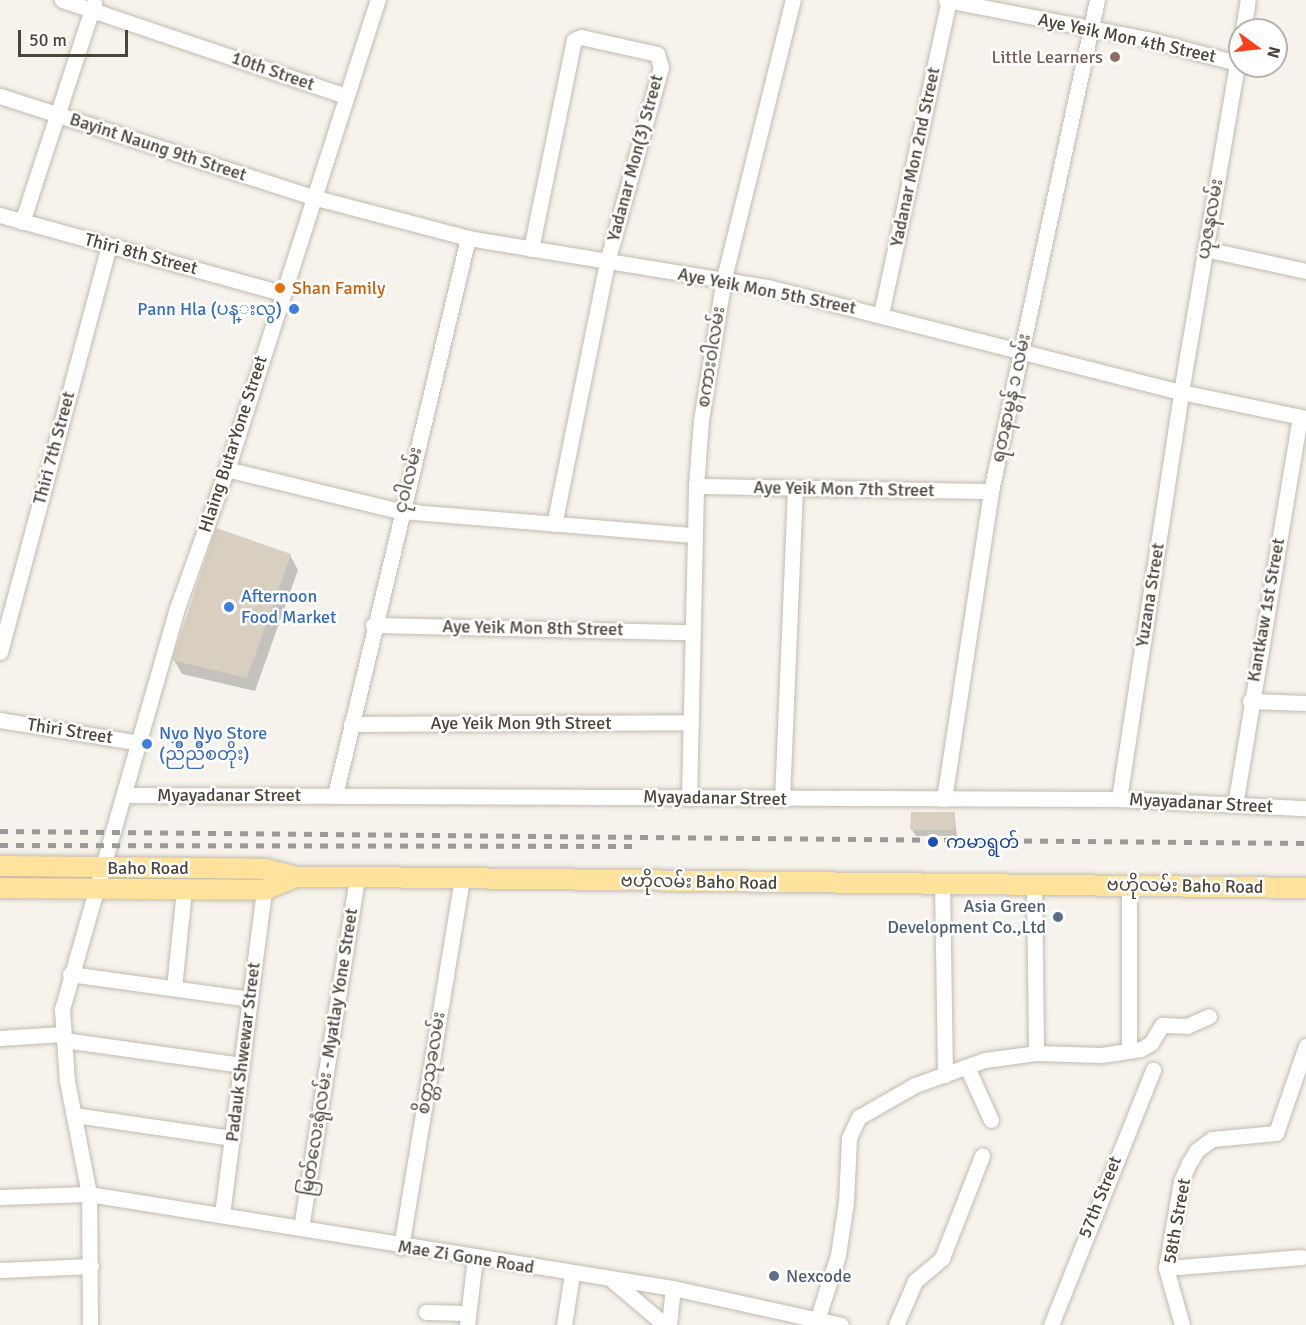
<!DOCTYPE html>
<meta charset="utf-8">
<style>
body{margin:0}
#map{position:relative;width:1306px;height:1325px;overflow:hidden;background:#f6f3ec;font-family:Signika,"Noto Sans Myanmar",sans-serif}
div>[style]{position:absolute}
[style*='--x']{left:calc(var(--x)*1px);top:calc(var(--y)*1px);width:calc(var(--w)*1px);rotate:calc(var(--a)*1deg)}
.shadow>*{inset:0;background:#0003}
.building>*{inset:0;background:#d8cfc1}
.roads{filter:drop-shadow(0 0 2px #c2bbae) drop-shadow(0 0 2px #c2bbae)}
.minor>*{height:15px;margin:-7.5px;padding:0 7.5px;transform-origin:7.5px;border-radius:7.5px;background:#fff}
.major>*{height:20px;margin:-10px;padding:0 10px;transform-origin:10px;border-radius:10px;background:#ffe39c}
.rail>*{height:4.5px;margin-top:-2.25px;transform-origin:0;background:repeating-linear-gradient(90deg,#9a9a9a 0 8px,transparent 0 16px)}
.dots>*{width:16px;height:16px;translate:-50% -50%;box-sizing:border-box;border:3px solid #fff;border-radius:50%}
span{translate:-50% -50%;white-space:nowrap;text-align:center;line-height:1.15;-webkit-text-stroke:5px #fff;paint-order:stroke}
.street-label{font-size:18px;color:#4b4439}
.education-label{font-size:18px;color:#785e54}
.right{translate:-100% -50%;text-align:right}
.food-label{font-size:18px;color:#c56008}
.left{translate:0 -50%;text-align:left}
.shop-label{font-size:18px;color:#366cbe}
.transit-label{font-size:18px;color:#164399}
.service-label{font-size:18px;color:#4e5e75}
.north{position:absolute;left:1228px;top:18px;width:60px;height:60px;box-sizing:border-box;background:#fff;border:2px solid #b7b4b0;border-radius:50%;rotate:105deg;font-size:16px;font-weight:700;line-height:24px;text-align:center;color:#4b4439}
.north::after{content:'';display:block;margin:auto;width:21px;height:27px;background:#fc3f1d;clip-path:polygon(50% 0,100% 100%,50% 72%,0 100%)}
.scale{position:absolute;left:18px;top:30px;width:110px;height:27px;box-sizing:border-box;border:3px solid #4b4439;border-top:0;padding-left:8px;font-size:18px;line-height:21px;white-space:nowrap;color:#4b4439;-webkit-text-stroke:4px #fff;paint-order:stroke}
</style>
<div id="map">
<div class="shadow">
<div style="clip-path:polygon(290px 555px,298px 570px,255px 691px,182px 674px,174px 660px)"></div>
<div style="clip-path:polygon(954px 813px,957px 836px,916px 836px,912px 830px)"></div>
</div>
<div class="building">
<div style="clip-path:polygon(216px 528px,291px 554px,247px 678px,172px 660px)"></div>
<div style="clip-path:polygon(911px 812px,955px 812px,954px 830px,910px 830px)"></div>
</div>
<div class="roads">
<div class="minor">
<div style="--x:62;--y:0;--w:300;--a:18.7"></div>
<div style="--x:946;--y:0;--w:205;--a:11"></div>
<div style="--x:1147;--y:39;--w:93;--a:14.9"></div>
<div style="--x:1243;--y:30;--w:30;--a:-81"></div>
<div style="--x:0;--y:96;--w:332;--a:17.9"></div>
<div style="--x:316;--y:198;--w:157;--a:14.7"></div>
<div style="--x:468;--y:238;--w:304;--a:9.3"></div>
<div style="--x:768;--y:287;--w:426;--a:14.3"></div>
<div style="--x:1181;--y:392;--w:128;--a:11.7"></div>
<div style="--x:0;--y:215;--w:293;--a:15.5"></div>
<div style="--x:22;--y:222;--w:231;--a:-71.8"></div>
<div style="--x:531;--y:249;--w:213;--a:-78.4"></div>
<div style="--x:574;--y:40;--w:8;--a:-23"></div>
<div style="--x:581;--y:37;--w:78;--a:12.6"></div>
<div style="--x:657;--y:54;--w:14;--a:73"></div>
<div style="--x:661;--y:67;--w:202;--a:105.5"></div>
<div style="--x:607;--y:262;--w:267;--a:101.4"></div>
<div style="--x:1205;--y:249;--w:103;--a:12.3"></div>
<div style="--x:881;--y:314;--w:321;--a:-77.8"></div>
<div style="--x:226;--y:469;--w:179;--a:13.6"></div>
<div style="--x:400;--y:511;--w:296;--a:4.7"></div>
<div style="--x:696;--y:486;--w:295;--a:1"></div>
<div style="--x:373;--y:625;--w:319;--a:1.3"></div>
<div style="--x:0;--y:652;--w:421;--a:-75"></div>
<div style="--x:1250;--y:701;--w:56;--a:2"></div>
<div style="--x:0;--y:720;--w:142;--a:9.3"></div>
<div style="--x:351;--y:724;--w:340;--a:-0.3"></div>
<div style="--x:124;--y:795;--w:995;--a:0.23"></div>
<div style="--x:1119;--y:799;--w:187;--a:2.8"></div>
<div style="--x:335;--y:795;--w:573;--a:-76.57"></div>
<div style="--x:689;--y:798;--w:312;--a:-88.7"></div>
<div style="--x:696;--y:486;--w:66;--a:-85.7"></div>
<div style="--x:701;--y:420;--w:144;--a:-80.8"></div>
<div style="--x:724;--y:278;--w:286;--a:-76.1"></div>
<div style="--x:782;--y:799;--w:311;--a:-87.6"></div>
<div style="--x:944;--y:799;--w:312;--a:-81.3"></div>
<div style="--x:991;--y:491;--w:502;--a:-77.82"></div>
<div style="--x:1119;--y:799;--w:412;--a:-81.3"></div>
<div style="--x:1181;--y:392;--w:351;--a:-80.3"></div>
<div style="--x:1235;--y:805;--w:393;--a:-80.5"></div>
<div style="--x:942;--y:883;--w:192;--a:89.1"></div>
<div style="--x:1034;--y:883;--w:170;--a:89.3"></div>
<div style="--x:70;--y:974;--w:182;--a:7.9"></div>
<div style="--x:174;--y:988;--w:99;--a:-84.2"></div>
<div style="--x:0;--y:1038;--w:63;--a:-3.6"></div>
<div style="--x:64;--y:1040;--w:179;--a:8"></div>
<div style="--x:1129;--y:1051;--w:166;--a:-90"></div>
<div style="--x:967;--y:1067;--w:58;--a:65.6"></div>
<div style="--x:74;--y:1115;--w:160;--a:8.3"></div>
<div style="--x:0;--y:1197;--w:89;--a:-1.9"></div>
<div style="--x:89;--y:1194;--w:592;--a:9.14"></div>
<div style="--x:673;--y:1288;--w:172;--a:12.4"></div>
<div style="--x:222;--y:1214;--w:327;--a:-82.6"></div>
<div style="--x:301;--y:1228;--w:355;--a:-80.9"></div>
<div style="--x:401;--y:1247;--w:373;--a:-80.6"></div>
<div style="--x:1166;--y:1268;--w:136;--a:-4.6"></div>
<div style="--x:0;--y:1270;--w:91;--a:-2.5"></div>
<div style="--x:613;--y:1281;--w:68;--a:40.2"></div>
<div style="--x:426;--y:1312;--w:42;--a:1.4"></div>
<div style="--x:818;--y:1317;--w:65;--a:-72.1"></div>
<div style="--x:838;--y:1255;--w:54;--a:-81.4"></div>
<div style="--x:846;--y:1202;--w:64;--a:-87.3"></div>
<div style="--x:849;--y:1138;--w:23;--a:-65"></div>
<div style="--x:859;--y:1117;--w:64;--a:-29.7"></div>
<div style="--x:915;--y:1085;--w:74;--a:-19.7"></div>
<div style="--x:985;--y:1060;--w:51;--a:-7.8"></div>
<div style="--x:1036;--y:1053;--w:65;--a:1.8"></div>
<div style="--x:1101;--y:1055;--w:40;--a:-8.5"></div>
<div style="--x:1141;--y:1049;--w:12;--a:-31"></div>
<div style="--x:1151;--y:1043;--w:21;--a:-59"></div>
<div style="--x:1162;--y:1025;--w:25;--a:2"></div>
<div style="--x:1187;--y:1026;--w:24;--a:-24"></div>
<div style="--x:90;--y:1325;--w:131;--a:-90.4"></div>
<div style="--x:89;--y:1194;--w:115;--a:-101"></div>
<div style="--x:67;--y:1081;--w:72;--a:-94"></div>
<div style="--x:62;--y:1009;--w:414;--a:-74"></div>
<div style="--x:176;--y:611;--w:154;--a:-70.3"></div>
<div style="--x:228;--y:466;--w:490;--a:-72.2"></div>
<div style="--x:467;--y:1325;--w:67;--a:-83.2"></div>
<div style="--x:564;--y:1325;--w:52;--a:-81.1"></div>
<div style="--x:669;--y:1325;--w:37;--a:-84"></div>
<div style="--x:896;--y:1325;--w:48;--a:-66.6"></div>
<div style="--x:915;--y:1281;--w:35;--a:-40"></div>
<div style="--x:942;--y:1258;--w:110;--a:-68.6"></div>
<div style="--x:1051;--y:1325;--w:275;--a:-68.2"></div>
<div style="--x:1182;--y:1325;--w:59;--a:-105.7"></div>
<div style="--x:1166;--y:1268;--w:88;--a:-80.2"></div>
<div style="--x:1181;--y:1181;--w:20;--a:-66"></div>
<div style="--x:1189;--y:1163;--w:15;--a:-58"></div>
<div style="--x:1197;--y:1150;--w:19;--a:-36"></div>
<div style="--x:1212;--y:1139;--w:64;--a:-5.4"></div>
<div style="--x:1276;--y:1133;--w:92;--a:-71"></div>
</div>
<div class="major">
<div style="--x:0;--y:866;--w:265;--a:0.6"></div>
<div style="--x:265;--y:869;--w:32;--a:14"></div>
<div style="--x:0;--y:888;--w:264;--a:0.4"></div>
<div style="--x:264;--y:890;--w:35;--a:-22"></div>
<div style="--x:296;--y:877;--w:61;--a:0"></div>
<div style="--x:357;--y:877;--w:949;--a:0.66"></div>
</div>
</div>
<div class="rail">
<div style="--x:0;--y:831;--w:1306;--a:0.53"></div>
<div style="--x:0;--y:845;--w:636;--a:0.09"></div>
</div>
<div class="dots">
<div style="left:1115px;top:57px;background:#8d6e63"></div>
<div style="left:280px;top:288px;background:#e8710a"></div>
<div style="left:294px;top:309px;background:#3f7fe0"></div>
<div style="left:229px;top:607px;background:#3f7fe0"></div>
<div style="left:147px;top:744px;background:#3f7fe0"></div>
<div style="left:933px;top:842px;background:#1a4fb4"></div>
<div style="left:1058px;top:917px;background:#5c6f8a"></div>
<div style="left:774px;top:1276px;background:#5c6f8a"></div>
</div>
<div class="street-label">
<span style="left:1127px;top:38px;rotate:12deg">Aye Yeik Mon 4th Street</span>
<span style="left:273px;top:71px;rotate:19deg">10th Street</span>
<span style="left:158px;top:147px;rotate:18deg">Bayint Naung 9th Street</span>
<span style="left:915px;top:157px;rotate:-78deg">Yadanar Mon 2nd Street</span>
<span style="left:635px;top:158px;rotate:-75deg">Yadanar Mon(3) Street</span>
<span style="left:1210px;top:219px;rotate:-80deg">ယုဇနလမ်း</span>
<span style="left:141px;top:254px;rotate:15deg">Thiri 8th Street</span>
<span style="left:767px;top:291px;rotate:11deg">Aye Yeik Mon 5th Street</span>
<span style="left:711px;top:357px;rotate:-81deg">စကား၀ါလမ်း</span>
<span style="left:1011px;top:398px;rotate:-78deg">ရတနာမွန် ၁ လမ်း</span>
<span style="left:233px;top:444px;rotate:-72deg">Hlaing ButarYone Street</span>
<span style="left:54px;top:448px;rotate:-75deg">Thiri 7th Street</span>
<span style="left:408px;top:480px;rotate:-76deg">ငုဝါလမ်း</span>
<span style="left:844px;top:489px;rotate:1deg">Aye Yeik Mon 7th Street</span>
<span style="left:1150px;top:595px;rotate:-81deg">Yuzana Street</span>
<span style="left:1266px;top:610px;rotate:-80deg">Kantkaw 1st Street</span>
<span style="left:533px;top:628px;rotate:1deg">Aye Yeik Mon 8th Street</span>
<span style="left:521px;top:723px">Aye Yeik Mon 9th Street</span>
<span style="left:70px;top:731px;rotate:9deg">Thiri Street</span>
<span style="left:229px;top:795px">Myayadanar Street</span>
<span style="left:715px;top:798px;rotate:1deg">Myayadanar Street</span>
<span style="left:1201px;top:803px;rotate:3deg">Myayadanar Street</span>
<span style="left:148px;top:868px">Baho Road</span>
<span style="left:699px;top:882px;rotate:1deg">ဗဟိုလမ်း Baho Road</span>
<span style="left:1185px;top:886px;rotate:1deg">ဗဟိုလမ်း Baho Road</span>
<span style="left:243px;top:1052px;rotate:-83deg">Padauk Shwewar Street</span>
<span style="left:329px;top:1052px;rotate:-81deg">မြတ်လေးရုံလမ်း - Myatlay Yone Street</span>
<span style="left:431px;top:1063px;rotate:-81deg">စိတ္တသုခလမ်း</span>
<span style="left:1100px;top:1197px;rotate:-68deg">57th Street</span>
<span style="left:1177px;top:1221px;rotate:-80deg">58th Street</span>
<span style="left:466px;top:1257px;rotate:9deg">Mae Zi Gone Road</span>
</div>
<div class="education-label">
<span class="right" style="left:1103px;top:57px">Little Learners</span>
</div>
<div class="food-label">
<span class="left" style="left:292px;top:288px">Shan Family</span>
</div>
<div class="shop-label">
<span class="right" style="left:282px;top:309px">Pann Hla (ပန္းလွ)</span>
<span class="left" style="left:241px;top:607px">Afternoon<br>Food Market</span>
<span class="left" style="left:159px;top:744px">Nyo Nyo Store<br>(ညိဳညိဳစတိုး)</span>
</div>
<div class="transit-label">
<span class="left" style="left:946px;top:842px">ကမာရွတ်</span>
</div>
<div class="service-label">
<span class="right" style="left:1046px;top:917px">Asia Green<br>Development Co.,Ltd</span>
<span class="left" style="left:786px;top:1276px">Nexcode</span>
</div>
<div class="north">N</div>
<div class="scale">50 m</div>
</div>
